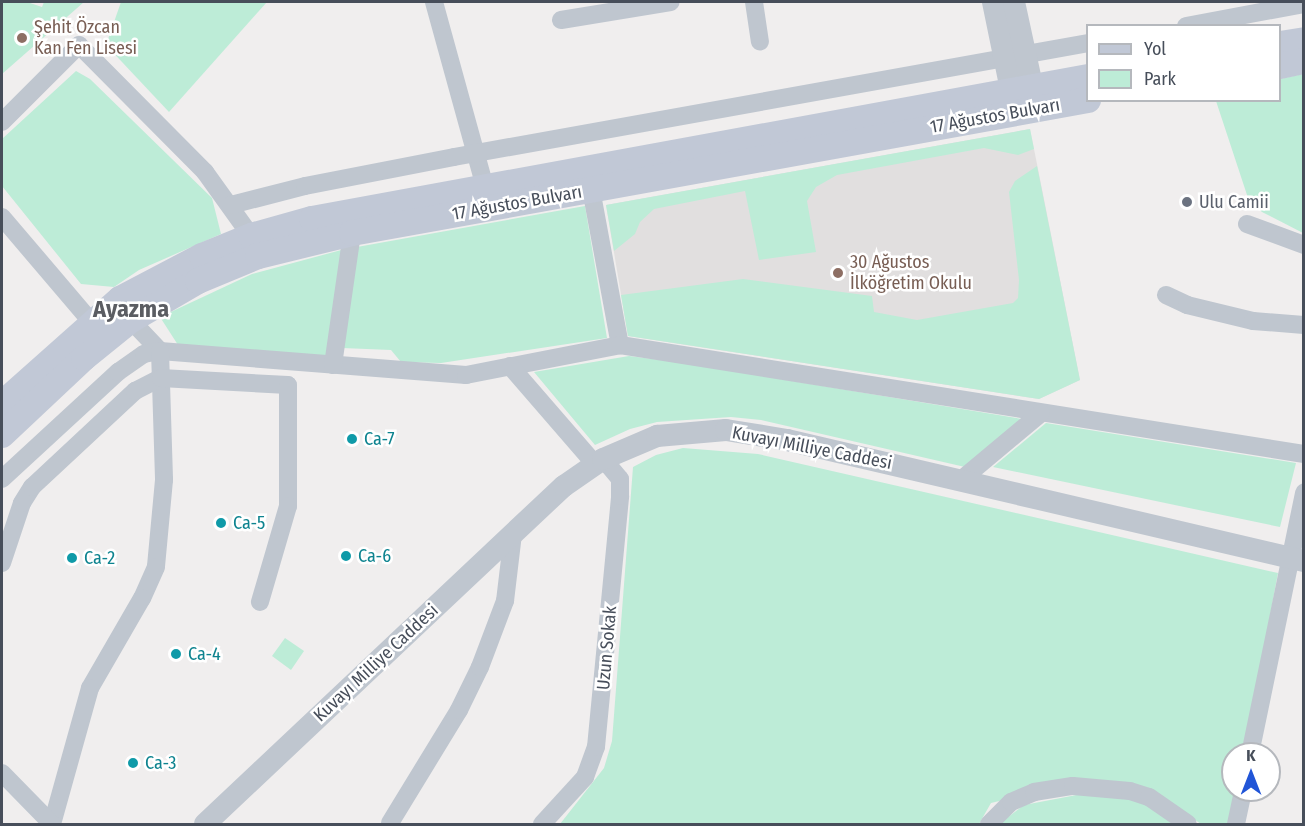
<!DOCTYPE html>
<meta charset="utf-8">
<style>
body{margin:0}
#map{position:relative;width:1305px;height:826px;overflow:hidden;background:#f0eeee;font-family:"Fira Sans Condensed",sans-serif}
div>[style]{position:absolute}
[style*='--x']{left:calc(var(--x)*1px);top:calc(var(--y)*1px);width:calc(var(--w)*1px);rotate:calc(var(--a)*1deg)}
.education>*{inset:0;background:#e1dfdf}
.green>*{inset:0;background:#bdecd7}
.minor>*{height:18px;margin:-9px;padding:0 9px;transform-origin:9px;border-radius:9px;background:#bfc6cf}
.tertiary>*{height:22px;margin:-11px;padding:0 11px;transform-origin:11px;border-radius:11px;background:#bfc6cf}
.secondary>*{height:26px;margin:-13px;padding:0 13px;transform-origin:13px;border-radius:13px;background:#c1c8d6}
.dots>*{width:16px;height:16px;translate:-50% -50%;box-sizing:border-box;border:3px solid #fff;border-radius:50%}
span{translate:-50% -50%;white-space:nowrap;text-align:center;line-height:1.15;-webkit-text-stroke:5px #fff;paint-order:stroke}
.education-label{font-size:18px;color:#785e54}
.left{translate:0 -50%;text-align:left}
.street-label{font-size:18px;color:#474e5a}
.worship-label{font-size:18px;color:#5b616d}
.culture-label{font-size:18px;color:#0d838f}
.district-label{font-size:24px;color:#5b5d62;font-weight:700}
.frame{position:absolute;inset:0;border:3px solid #474e5a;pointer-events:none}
.legend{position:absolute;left:1086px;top:24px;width:195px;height:78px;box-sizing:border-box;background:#fff;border:2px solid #b5b8bd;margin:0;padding:8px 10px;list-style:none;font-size:18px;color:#474e5a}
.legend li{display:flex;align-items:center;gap:12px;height:30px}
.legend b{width:30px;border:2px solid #b5b8bd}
.north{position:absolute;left:1221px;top:742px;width:60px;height:60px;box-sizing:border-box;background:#fff;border:2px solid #b5b8bd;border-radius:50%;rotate:0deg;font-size:16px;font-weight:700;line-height:24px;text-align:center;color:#474e5a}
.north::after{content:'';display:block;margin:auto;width:21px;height:27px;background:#2155d7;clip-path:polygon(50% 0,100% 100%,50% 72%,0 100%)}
</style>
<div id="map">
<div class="education">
<div style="clip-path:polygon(1030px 129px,1080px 380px,1039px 399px,628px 336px,606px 205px)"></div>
</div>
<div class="green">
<div style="clip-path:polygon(2px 2px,27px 2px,42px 7px,44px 2px,84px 2px,2px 74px)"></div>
<div style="clip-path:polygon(121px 2px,267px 2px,169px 112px,106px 45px)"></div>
<div style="clip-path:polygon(76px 71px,90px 79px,212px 198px,221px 234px,139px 270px,114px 287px,81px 284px,2px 186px,2px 139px)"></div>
<div style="clip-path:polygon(1303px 74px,1303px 233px,1262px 212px,1248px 198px,1216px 101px,1280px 100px,1280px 79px)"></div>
<div style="clip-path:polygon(1030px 129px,1034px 149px,1018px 155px,984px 148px,837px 175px,816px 187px,807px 201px,816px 252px,759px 260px,745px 191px,654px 209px,640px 222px,635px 234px,614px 251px,606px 205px)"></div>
<div style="clip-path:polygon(1037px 166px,1080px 380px,1039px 399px,628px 336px,621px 295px,743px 279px,872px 296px,874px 312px,917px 320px,1013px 303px,1018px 298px,1019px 280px,1009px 192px,1015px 181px)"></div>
<div style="clip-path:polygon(585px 206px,607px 338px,441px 363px,401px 362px,391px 350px,342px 348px,357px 247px)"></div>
<div style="clip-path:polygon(345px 249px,328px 356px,178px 345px,160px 317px,252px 274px)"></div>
<div style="clip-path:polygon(629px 356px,684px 363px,1022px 419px,965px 467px,761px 420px,731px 417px,657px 422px,630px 429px,595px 445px,534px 372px)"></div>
<div style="clip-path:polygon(1046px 423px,1296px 463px,1280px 527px,993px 467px)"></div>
<div style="clip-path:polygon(683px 448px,758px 454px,1278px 573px,1244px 754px,1233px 754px,1233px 790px,1237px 790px,1230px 824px,1201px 824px,1154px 792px,1130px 783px,1090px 779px,991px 803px,979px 824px,560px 824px,604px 768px,612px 741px,633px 467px,656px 455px)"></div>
<div style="clip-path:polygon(285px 638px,304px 651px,291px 670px,272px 656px)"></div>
<div style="clip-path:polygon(1087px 793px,1145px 801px,1182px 824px,999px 824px,1024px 805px)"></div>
</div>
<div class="minor">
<div style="--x:434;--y:2;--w:192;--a:74.6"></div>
<div style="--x:754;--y:2;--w:40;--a:81.5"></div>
<div style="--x:561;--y:20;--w:111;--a:-9.3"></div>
<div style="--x:1186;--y:26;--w:120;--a:-10.6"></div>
<div style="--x:2;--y:122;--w:109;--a:-45"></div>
<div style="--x:79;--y:45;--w:179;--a:45.2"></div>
<div style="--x:205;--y:172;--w:79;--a:54.3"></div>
<div style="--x:591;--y:189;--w:159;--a:79.5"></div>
<div style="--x:231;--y:205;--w:76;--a:-14.4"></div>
<div style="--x:305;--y:186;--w:152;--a:-11"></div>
<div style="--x:454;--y:157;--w:644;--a:-10.19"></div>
<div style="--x:2;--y:217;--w:151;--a:49.6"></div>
<div style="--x:1247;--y:224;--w:61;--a:20.2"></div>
<div style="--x:1166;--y:295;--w:23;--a:25"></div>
<div style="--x:1187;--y:305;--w:68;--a:13.6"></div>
<div style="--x:1253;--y:321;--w:51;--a:4.5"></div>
<div style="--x:123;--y:312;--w:54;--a:46.5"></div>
<div style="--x:160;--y:351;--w:307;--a:4.5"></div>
<div style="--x:466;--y:375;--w:157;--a:-11"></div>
<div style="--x:620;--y:345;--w:693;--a:9.05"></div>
<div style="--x:333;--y:365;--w:133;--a:-81.8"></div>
<div style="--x:510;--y:366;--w:130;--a:49.1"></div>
<div style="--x:2;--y:479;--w:158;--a:-42.7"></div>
<div style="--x:118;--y:372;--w:32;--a:-35"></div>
<div style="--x:144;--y:354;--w:16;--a:-11"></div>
<div style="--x:160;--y:351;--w:129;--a:88.2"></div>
<div style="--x:164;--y:480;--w:87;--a:95.3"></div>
<div style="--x:156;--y:567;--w:34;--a:114"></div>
<div style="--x:142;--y:598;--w:104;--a:120"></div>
<div style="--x:90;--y:688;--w:141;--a:105.6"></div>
<div style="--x:961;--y:480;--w:104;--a:-39.9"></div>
<div style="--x:2;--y:563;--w:63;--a:-71.6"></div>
<div style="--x:22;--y:503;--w:19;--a:-58"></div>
<div style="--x:32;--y:487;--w:141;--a:-43"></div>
<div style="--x:135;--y:391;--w:29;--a:-27"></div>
<div style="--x:161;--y:378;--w:127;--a:3.2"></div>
<div style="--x:288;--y:385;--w:121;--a:90"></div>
<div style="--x:288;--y:506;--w:100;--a:106.3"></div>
<div style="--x:1250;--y:754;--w:267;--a:-78.3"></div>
<div style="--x:2;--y:773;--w:71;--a:45.6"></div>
<div style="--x:390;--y:823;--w:132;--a:-58.6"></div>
<div style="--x:459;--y:710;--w:48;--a:-64"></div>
<div style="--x:480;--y:667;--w:71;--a:-69.3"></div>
<div style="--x:505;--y:601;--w:67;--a:-83.2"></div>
<div style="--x:542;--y:824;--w:64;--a:-47.5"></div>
<div style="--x:585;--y:777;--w:32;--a:-70"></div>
<div style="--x:596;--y:747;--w:252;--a:-84.5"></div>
<div style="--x:620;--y:496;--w:17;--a:-90"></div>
<div style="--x:620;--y:479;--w:26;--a:-130"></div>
<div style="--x:989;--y:824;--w:31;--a:-45"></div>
<div style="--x:1011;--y:802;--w:25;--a:-23"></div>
<div style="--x:1034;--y:792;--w:39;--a:-9"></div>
<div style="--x:1073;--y:786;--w:57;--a:5"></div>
<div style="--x:1130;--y:791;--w:20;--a:18"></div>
<div style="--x:1149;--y:797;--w:47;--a:34.7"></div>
<div style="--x:1236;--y:824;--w:35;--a:-78"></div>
</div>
<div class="tertiary">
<div style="--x:993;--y:2;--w:109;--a:78.4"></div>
<div style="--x:1014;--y:2;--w:104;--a:77.8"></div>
<div style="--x:205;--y:824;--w:493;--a:-43.3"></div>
<div style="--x:564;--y:486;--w:47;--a:-34.7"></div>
<div style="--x:603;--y:459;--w:59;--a:-23.1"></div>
<div style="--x:657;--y:436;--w:69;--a:-5"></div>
<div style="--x:726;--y:430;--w:62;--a:9.3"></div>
<div style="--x:787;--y:440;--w:531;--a:13.17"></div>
</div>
<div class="secondary">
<div style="--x:1280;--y:44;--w:24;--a:-9"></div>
<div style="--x:1280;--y:66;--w:25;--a:-12"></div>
<div style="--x:2;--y:404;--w:158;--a:-41.7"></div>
<div style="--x:120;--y:299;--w:93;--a:-27.7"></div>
<div style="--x:202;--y:256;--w:53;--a:-22.2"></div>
<div style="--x:251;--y:236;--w:63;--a:-15.6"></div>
<div style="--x:312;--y:219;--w:789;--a:-10.37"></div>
<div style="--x:2;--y:435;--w:112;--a:-43.2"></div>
<div style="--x:84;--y:358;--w:60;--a:-39"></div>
<div style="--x:131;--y:320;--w:78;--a:-30.2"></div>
<div style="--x:198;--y:281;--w:65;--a:-22.6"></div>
<div style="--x:258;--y:256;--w:97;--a:-13.7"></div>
<div style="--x:352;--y:233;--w:748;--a:-10.24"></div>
</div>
<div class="dots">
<div style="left:22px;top:38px;background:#8d6e63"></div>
<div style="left:1187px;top:202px;background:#6b7280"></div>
<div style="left:838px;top:273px;background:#8d6e63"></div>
<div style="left:352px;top:439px;background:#0f9aa8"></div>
<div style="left:221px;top:523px;background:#0f9aa8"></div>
<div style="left:346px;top:556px;background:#0f9aa8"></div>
<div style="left:72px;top:558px;background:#0f9aa8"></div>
<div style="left:176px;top:654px;background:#0f9aa8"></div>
<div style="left:133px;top:763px;background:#0f9aa8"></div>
</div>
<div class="education-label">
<span class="left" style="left:34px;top:38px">Şehit Özcan<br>Kan Fen Lisesi</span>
<span class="left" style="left:850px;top:273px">30 Ağustos<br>İlköğretim Okulu</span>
</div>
<div class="street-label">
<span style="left:995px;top:116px;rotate:-10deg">17 Ağustos Bulvarı</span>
<span style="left:517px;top:203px;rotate:-10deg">17 Ağustos Bulvarı</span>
<span style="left:812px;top:448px;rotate:11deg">Kuvayı Milliye Caddesi</span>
<span style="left:607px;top:648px;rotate:-85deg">Uzun Sokak</span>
<span style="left:376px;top:663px;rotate:-43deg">Kuvayı Milliye Caddesi</span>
</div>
<div class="worship-label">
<span class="left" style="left:1199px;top:202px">Ulu Camii</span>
</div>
<div class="culture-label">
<span class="left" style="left:364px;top:439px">Ca-7</span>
<span class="left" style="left:233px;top:523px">Ca-5</span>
<span class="left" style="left:358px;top:556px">Ca-6</span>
<span class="left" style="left:84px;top:558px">Ca-2</span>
<span class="left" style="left:188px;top:654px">Ca-4</span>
<span class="left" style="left:145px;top:763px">Ca-3</span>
</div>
<div class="district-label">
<span style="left:131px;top:310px">Ayazma</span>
</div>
<div class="frame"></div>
<ul class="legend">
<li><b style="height:8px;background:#c1c8d6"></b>Yol</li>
<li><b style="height:16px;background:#bdecd7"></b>Park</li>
</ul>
<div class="north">K</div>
</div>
